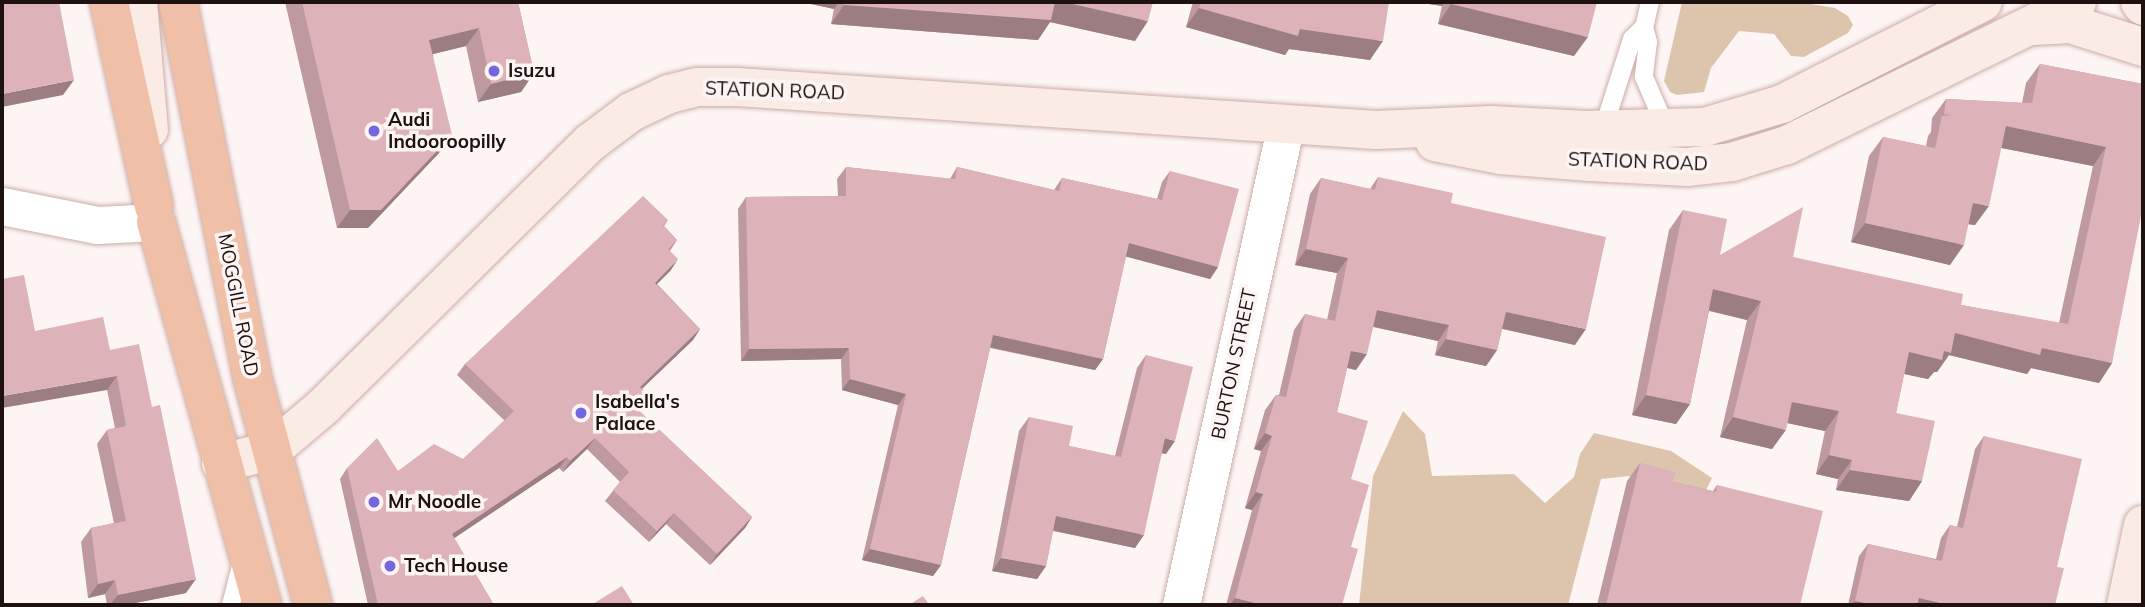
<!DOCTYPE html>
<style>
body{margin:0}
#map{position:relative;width:2145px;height:607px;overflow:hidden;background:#fdf5f4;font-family:Mulish,sans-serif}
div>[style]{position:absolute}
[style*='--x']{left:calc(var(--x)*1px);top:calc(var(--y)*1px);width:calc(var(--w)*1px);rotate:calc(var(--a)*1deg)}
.green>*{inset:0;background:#dcc5ac}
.roads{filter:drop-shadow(0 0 2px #cdaca7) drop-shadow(0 0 2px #cdaca7)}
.lane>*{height:18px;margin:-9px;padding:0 9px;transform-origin:9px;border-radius:9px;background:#fff}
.street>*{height:37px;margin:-18.5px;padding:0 18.5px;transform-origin:18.5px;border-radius:18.5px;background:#fff}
.secondary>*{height:38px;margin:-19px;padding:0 19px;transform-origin:19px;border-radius:19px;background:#faece5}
.highway>*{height:38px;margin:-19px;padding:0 19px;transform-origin:19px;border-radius:19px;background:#efc0a7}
.wall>*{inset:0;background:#be999f}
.shaded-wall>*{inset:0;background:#9b7d82}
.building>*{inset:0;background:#ddb2b9}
.dots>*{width:19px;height:19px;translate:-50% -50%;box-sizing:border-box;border:4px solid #fdf5f4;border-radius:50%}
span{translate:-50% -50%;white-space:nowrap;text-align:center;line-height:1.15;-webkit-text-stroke:7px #fdf5f4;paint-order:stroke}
.poi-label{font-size:19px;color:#1d1210;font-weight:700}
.left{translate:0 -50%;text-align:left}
.street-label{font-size:19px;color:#1d1210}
.frame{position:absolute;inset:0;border:4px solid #1d1210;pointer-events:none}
</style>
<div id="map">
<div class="green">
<div style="clip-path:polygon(1682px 2px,1799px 2px,1835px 8px,1848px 16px,1853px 25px,1848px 33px,1804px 57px,1791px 56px,1774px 34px,1739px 31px,1711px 68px,1704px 92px,1677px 95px,1670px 92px,1664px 81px)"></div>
<div style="clip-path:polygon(1403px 411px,1425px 434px,1432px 476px,1514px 474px,1545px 503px,1574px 477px,1580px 454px,1594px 433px,1671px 451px,1712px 478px,1705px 492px,1629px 476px,1601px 479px,1568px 605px,1359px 605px,1373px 476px)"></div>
</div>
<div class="roads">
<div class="lane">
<div style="--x:1650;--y:2;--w:26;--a:103"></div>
<div style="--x:1644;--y:27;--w:16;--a:75"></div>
<div style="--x:1648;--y:42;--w:35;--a:97"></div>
<div style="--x:1644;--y:77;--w:56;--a:66.7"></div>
<div style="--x:1602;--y:133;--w:99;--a:-72.3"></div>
<div style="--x:1632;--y:39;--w:17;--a:-45"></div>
<div style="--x:231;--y:605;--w:44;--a:-75.7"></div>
</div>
<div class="street">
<div style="--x:2;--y:206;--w:97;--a:11.3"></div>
<div style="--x:97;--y:225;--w:59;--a:-2.9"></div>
<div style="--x:1181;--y:605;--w:493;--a:-77.7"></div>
</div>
<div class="secondary">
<div style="--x:138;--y:2;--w:128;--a:85.1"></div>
<div style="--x:2140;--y:2;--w:5;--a:53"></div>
<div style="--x:2033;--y:26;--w:37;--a:-3"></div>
<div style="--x:2070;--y:24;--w:77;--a:17.5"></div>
<div style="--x:1435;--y:142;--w:66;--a:11.3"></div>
<div style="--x:1500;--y:155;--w:91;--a:4.4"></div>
<div style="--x:1591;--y:162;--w:96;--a:3"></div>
<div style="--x:1687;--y:167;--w:45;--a:-6.3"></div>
<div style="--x:1732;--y:162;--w:58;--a:-17.2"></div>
<div style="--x:1787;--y:145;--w:323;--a:-26.2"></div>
<div style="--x:221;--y:463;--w:51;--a:-13.5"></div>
<div style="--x:271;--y:451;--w:70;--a:-40.3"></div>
<div style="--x:324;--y:406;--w:375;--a:-44.7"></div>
<div style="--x:591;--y:142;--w:50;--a:-36.9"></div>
<div style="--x:631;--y:112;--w:42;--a:-25.3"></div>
<div style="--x:669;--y:94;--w:29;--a:-14"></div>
<div style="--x:697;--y:87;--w:40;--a:0"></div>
<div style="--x:737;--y:87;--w:640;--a:3.85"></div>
<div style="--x:1376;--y:130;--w:115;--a:-2.5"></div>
<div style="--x:1491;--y:125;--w:95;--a:3"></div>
<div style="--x:1586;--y:130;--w:119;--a:-1.4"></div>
<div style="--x:1705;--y:127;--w:80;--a:-16.6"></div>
<div style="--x:1782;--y:104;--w:225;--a:-26.9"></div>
<div style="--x:2126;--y:605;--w:82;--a:-78"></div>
</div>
<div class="highway">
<div style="--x:109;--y:2;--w:209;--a:77.6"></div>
<div style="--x:178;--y:2;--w:385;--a:78.8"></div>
<div style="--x:253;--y:380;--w:233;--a:75.1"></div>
<div style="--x:156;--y:222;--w:397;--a:74.5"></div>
</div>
</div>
<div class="wall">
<div style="clip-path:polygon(285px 2px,518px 2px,534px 73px,521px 92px,478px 102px,466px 46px,433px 54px,439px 153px,368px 228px,337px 228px)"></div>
<div style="clip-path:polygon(802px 2px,1153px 2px,1135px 41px,1050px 22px,1038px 40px,831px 24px,834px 9px)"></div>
<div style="clip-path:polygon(1193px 2px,1389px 2px,1370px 60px,1289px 49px,1285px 55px,1186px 27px)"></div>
<div style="clip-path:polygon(1415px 2px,1597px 2px,1574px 56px,1438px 24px,1442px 6px)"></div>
<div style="clip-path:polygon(2040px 64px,2143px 84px,2112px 363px,2099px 383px,2031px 368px,2027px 374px,1949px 355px,1937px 372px,1934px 372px,1928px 379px,1904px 374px,1896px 413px,1922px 481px,1909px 501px,1836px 490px,1838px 479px,1816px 474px,1825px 431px,1787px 423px,1772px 449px,1720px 437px,1747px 320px,1709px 311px,1690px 404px,1676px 424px,1632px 415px,1669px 230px,1683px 210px,1720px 255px,1793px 257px,1961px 305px,2059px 323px,2093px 166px,2001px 148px,1975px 225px,1968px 224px,1950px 265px,1851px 242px,1869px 156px,1883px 137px,1926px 146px,1928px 136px,1931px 132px,1932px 118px,1946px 99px,2022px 103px,2026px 83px)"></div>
<div style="clip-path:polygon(846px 167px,950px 179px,957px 167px,1054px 190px,1062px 178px,1157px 199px,1162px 182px,1170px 171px,1218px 267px,1210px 279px,1126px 256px,1103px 359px,1095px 370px,990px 348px,941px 565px,933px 576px,862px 560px,898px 405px,842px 390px,841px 359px,741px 361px,738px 209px,746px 197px,838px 196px,837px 179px)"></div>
<div style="clip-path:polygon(1378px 177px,1451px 203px,1575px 345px,1502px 329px,1497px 350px,1486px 366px,1435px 355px,1438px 341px,1373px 327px,1356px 370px,1347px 368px,1337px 412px,1351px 479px,1351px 547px,1342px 605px,1226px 605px,1252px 510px,1245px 508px,1261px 451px,1254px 449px,1265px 410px,1276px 395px,1279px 395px,1294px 330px,1305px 314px,1327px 320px,1337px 273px,1295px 265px,1310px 194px,1321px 178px,1370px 189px)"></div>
<div style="clip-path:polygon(668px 220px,664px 226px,677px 240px,670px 251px,671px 270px,657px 284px,700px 329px,693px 340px,642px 389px,645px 392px,634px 406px,752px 517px,745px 528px,710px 565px,666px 524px,649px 542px,605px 501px,620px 482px,587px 449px,563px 472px,559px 468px,454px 538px,494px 605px,368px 605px,340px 479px,347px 468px,398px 471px,463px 459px,505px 421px,457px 375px,465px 364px)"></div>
<div style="clip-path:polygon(35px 331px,110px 350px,186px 593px,125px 605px,107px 605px,105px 594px,88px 598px,81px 542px,91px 528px,114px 523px,97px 444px,107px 430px,115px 428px,107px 390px)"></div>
<div style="clip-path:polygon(1146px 355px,1166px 454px,1162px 453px,1135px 548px,1053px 531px,1046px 566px,1037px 579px,992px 571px,1019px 431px,1029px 417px,1069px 446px,1115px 456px,1137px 368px)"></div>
<div style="clip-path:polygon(1984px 436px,2057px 567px,2055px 605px,1848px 605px,1859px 556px,1868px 544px,1936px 559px,1941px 538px,1950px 525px,1957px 527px,1975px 449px)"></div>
<div style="clip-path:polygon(1640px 463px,1673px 482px,1713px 491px,1717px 485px,1800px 605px,1597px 605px,1627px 481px)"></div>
</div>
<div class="shaded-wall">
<div style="clip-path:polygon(802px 2px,839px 2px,834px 9px)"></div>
<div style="clip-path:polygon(1064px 2px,1148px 21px,1135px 41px,1050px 22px,1038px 40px,831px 24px,844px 5px)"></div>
<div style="clip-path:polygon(1415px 2px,1445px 2px,1442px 6px)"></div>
<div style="clip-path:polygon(1451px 4px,1588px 37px,1574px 56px,1438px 24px)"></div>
<div style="clip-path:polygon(1199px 8px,1300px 29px,1383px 41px,1370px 60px,1289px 49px,1285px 55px,1186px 27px)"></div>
<div style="clip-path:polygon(479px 28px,466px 46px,417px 58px,429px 40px)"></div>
<div style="clip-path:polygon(534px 73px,521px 92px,478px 102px,491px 84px)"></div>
<div style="clip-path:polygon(74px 80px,63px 95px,2px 107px,2px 94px)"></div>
<div style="clip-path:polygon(2006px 126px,2106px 147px,2093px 166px,1992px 146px)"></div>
<div style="clip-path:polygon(452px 135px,439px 153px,368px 228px,337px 228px,350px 210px)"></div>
<div style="clip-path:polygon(1973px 203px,1989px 206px,1975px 225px,1959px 223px)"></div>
<div style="clip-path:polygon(1865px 223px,1964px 245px,1950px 265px,1851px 242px)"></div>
<div style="clip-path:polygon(1129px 243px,1218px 267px,1210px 279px,1120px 255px)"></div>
<div style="clip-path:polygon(1306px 249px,1348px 258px,1337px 273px,1295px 265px)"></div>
<div style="clip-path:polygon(678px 259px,671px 270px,647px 294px,655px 283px)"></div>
<div style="clip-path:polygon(1713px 289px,1761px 301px,1747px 320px,1699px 308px)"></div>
<div style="clip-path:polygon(1377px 310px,1449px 325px,1438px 341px,1366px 325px)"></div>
<div style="clip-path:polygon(1506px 312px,1586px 329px,1575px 345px,1495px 327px)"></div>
<div style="clip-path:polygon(700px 329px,693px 340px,632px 398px,640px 387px)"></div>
<div style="clip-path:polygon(1955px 333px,2042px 348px,2112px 363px,2099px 383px,2031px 368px,2027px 374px,1949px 355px,1937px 372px,1934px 372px,1928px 379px,1895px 372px,1909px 352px)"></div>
<div style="clip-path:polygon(993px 335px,1103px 359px,1095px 370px,985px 346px)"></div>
<div style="clip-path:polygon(1446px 339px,1497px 350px,1486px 366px,1435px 355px)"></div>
<div style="clip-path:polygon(849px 348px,841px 359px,741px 361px,749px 349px)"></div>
<div style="clip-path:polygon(1351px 351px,1367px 354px,1356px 370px,1340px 366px)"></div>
<div style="clip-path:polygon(117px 376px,107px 390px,2px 408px,2px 396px)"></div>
<div style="clip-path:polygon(850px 379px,906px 394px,898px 405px,842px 390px)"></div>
<div style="clip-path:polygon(645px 392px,637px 403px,625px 415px,632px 404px)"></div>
<div style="clip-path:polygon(1646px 395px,1690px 404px,1676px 424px,1632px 415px)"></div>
<div style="clip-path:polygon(1792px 402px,1839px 411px,1825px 431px,1778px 421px)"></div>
<div style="clip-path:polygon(1733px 417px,1786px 430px,1772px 449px,1720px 437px)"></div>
<div style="clip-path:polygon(1265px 433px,1272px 436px,1261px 451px,1254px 449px)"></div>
<div style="clip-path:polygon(595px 438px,587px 449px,563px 472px,570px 461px)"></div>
<div style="clip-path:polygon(1165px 438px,1175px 441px,1166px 454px,1156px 452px)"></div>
<div style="clip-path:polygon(1829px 455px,1852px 460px,1838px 479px,1816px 474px)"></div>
<div style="clip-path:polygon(567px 457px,559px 468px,444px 545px,452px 534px)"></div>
<div style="clip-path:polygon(1850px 470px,1922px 481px,1909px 501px,1836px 490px)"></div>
<div style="clip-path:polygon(1256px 492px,1263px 494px,1252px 510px,1245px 508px)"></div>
<div style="clip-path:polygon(674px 513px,666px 524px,649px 542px,657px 531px)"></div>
<div style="clip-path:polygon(1056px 516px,1144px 535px,1135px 548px,1046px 529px)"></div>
<div style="clip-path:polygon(752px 517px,745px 528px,710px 565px,717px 554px)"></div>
<div style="clip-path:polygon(870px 549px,941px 565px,933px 576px,862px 560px)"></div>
<div style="clip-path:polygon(1001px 558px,1046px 566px,1037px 579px,992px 571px)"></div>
<div style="clip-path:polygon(196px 579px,186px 593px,125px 605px,110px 605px,118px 595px)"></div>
<div style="clip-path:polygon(115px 580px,105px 594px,88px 598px,98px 584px)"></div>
<div style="clip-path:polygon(1235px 598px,1263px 605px,1230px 605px)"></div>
<div style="clip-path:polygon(1919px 598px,1949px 605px,1914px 605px)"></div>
<div style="clip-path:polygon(1855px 601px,1874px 605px,1852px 605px)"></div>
</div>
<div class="building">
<div style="clip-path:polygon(2px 2px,59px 2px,74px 80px,2px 94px)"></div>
<div style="clip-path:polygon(302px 2px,518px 2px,534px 73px,491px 84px,479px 28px,429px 40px,452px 135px,381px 210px,350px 210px)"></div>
<div style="clip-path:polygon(845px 2px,1055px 2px,1051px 20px,844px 5px)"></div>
<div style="clip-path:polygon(1064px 2px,1153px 2px,1148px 21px)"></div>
<div style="clip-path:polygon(1201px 2px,1389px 2px,1383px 41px,1300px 29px,1298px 36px,1199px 8px)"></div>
<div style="clip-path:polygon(1452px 2px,1597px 2px,1588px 37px,1451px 4px)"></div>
<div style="clip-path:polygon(2040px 64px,2143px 84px,2143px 106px,2142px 112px,2143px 113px,2143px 206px,2112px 363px,2042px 348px,2040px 355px,1955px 333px,1951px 353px,1944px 351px,1942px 360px,1909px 352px,1896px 413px,1935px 421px,1922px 481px,1850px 470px,1852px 460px,1829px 455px,1839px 411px,1792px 402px,1786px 430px,1733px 417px,1761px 301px,1713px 289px,1690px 404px,1646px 395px,1683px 210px,1727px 219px,1720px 255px,1803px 207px,1793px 257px,1963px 294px,1961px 305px,2068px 324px,2106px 147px,2006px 126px,1989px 206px,1973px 203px,1964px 245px,1865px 223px,1883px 137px,1935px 148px,1942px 116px,1951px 115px,1944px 114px,1946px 99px,2032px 103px)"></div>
<div style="clip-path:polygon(846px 167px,955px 179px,957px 167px,1059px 191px,1062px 178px,1162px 200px,1170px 171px,1239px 189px,1218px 267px,1129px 243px,1103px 359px,993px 335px,941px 565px,870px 549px,906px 394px,850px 379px,849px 348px,749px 349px,746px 197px,846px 196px)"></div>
<div style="clip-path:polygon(1378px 177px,1453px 193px,1451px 203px,1606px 237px,1586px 329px,1506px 312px,1497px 350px,1446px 339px,1449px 325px,1377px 310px,1367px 354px,1351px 351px,1337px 412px,1368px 421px,1351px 479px,1369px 485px,1351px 547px,1358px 549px,1342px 605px,1263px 605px,1235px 598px,1263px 494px,1256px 492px,1272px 436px,1265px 433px,1276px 395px,1286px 397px,1305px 314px,1335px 321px,1348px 258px,1306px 249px,1321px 178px,1375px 190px)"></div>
<div style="clip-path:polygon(643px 196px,668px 220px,663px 225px,677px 240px,668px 249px,678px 259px,655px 283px,700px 329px,640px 387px,645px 392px,632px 404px,752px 517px,717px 554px,674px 513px,657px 531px,613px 490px,629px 472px,595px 438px,570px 461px,567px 457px,452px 534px,494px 605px,378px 605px,347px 468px,377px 438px,398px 471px,434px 444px,463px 459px,514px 411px,465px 364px)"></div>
<div style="clip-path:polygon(24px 275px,35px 331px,103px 317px,110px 350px,139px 344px,152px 407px,160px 405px,196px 579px,118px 595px,115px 580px,98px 584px,91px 528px,126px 521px,107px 430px,126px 426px,117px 376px,2px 396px,2px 279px)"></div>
<div style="clip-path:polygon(1146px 355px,1193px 367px,1175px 441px,1165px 438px,1144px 535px,1056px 516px,1046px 566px,1001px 558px,1029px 417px,1073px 426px,1069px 446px,1121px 457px)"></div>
<div style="clip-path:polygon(1984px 436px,2082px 459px,2057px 567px,2064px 568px,2055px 605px,1949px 605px,1919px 598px,1917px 605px,1874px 605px,1855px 601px,1868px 544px,1942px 561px,1950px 525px,1963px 528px)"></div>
<div style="clip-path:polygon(1640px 463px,1676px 472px,1673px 482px,1716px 492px,1717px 485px,1823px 511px,1800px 605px,1606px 605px)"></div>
<div style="clip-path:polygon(622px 586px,634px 605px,591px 605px)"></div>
<div style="clip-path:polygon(923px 596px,929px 605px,909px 605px)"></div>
</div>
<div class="dots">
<div style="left:494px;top:71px;background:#7266e1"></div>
<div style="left:374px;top:131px;background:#7266e1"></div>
<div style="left:581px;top:413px;background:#7266e1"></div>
<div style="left:374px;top:502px;background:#7266e1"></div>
<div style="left:390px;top:566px;background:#7266e1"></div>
</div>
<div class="poi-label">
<span class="left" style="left:508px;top:71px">Isuzu</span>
<span class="left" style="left:388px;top:131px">Audi<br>Indooroopilly</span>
<span class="left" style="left:595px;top:413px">Isabella's<br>Palace</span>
<span class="left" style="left:388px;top:502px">Mr Noodle</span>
<span class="left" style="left:404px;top:566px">Tech House</span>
</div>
<div class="street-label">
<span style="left:775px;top:91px;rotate:2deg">STATION ROAD</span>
<span style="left:1638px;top:162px;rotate:2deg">STATION ROAD</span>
<span style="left:238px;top:305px;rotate:79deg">MOGGILL ROAD</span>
<span style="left:1234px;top:364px;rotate:-78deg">BURTON STREET</span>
</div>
<div class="frame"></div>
</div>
